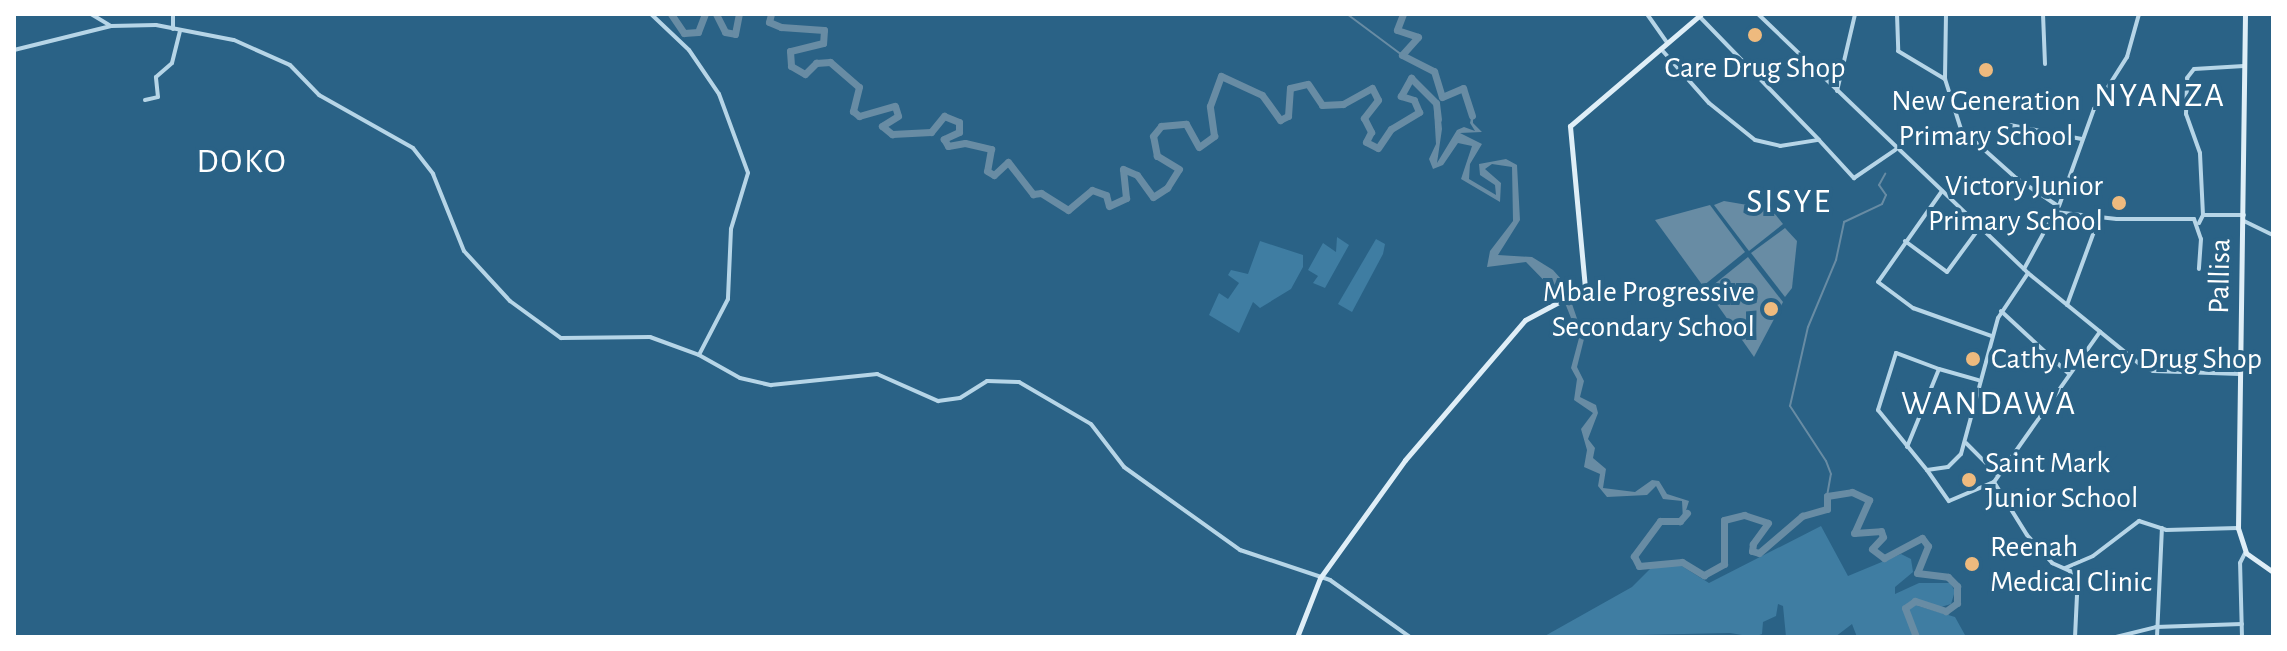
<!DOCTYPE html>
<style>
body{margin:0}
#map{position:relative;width:2287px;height:651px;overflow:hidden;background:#2a6286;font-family:"Alegreya Sans",sans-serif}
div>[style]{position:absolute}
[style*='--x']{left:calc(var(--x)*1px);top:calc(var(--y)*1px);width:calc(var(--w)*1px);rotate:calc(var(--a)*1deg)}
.green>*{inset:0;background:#3f7da2}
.water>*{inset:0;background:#688ca4}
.stream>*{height:2px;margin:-1px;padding:0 1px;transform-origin:1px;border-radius:1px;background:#688ca4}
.river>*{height:7px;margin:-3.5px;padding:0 3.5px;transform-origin:3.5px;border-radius:3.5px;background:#688ca4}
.street>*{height:4px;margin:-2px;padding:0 2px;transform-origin:2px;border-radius:2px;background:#b6d5e7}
.secondary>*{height:5px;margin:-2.5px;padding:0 2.5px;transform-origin:2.5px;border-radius:2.5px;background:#dfeef7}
.dots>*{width:22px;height:22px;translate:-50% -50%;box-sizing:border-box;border:4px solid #2a6286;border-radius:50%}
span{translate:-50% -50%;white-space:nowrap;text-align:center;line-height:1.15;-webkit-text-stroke:8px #2a6286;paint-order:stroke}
.poi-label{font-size:30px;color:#fff}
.right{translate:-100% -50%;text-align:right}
.left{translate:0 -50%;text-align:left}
.street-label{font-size:30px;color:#fff}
.quarter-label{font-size:34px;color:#fff;letter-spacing:2px}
.frame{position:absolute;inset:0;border:16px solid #fff;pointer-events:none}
</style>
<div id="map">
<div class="green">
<div style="clip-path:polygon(1337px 237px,1349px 245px,1325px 288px,1313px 283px,1318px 276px,1308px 270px,1323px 243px,1336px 252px)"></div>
<div style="clip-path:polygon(1376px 239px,1385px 244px,1383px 254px,1352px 312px,1338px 304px)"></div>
<div style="clip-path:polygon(1260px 241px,1303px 255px,1303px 267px,1291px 289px,1260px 308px,1253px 302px,1239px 333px,1209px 315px,1219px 293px,1228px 299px,1239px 283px,1228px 275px,1231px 270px,1248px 274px)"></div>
<div style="clip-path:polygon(1821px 526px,1848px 576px,1901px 554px,1911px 559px,1913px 572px,1895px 587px,1895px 594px,1919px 583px,1950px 583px,1955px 591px,1951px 604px,1934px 609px,1920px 602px,1918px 606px,1955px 617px,1965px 635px,1857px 637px,1852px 624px,1835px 637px,1786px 637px,1783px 606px,1778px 604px,1776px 616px,1763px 622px,1762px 634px,1754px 637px,1730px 633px,1543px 637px,1632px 587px,1653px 566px,1680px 565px,1709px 583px)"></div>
</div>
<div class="water">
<div style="clip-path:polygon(1434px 110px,1440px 110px,1442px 129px,1437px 163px,1457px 130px,1464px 127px,1475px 131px,1470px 123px,1473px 110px,1473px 123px,1482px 132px,1460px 133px,1482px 144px,1470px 164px,1469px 179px,1496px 195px,1495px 185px,1480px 175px,1479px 164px,1506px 159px,1517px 165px,1520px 220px,1498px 255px,1532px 257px,1553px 270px,1569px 288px,1568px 298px,1563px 300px,1526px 262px,1487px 267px,1490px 251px,1513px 221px,1512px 167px,1492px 164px,1485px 169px,1501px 183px,1500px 202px,1461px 179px,1472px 146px,1458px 143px,1443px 165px,1433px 169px,1429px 159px,1436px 144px)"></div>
<div style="clip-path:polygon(1724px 201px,1771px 209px,1783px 224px,1749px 251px,1714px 205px)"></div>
<div style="clip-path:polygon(1710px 205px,1745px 252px,1703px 286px,1655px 220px)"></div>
<div style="clip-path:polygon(1785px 228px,1797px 241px,1792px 288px,1785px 297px,1751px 253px)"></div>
<div style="clip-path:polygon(1748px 257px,1783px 302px,1754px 357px,1707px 290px)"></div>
<div style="clip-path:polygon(1571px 301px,1584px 339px,1577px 367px,1584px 381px,1580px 397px,1596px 405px,1598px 413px,1588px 439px,1595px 448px,1593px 458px,1606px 469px,1603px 488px,1635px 492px,1652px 480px,1659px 481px,1667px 494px,1689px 501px,1683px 520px,1682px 501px,1663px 499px,1656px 486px,1647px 495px,1607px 497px,1598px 486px,1600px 474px,1584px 467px,1587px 450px,1581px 429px,1593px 413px,1574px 400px,1577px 379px,1571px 368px,1579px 338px,1565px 303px)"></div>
</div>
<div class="stream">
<div style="--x:1347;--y:14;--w:69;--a:36.7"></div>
<div style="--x:1827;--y:496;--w:22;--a:-80"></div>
<div style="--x:1831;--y:474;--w:14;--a:-111"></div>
<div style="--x:1826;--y:461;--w:66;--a:-123.2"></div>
<div style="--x:1790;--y:406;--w:81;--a:-77.2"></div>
<div style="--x:1808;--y:327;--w:73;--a:-67.3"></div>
<div style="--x:1836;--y:260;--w:39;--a:-78"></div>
<div style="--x:1844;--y:222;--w:42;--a:-25.3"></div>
<div style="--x:1882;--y:204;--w:10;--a:-66"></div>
<div style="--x:1886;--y:195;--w:12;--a:-125"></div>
<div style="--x:1879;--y:185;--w:13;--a:-61"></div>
</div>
<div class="river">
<div style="--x:671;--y:14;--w:23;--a:56"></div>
<div style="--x:684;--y:33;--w:14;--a:-4"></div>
<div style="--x:698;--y:32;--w:19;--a:-69"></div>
<div style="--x:716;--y:14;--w:20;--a:63"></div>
<div style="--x:725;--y:32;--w:10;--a:11"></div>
<div style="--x:735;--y:34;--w:20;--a:-79"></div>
<div style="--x:771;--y:14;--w:8;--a:104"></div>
<div style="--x:769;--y:22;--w:13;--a:23"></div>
<div style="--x:781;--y:27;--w:43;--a:4"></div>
<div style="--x:824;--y:30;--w:13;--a:94"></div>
<div style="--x:823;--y:43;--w:34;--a:166"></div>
<div style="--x:790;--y:51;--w:15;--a:86"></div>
<div style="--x:791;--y:66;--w:16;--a:30"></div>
<div style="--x:805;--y:74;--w:16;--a:-45"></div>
<div style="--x:816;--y:63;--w:14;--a:-4"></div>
<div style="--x:830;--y:62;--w:38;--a:41"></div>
<div style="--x:859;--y:87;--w:25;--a:104"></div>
<div style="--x:853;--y:111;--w:8;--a:40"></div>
<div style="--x:859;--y:116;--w:37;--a:-16"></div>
<div style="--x:895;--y:106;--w:10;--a:73"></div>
<div style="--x:898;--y:116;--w:19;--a:148"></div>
<div style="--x:882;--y:126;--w:13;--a:39"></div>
<div style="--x:892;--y:134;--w:39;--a:-3"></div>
<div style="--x:931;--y:132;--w:21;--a:-51"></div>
<div style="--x:944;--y:116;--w:16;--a:22"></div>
<div style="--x:959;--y:122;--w:10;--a:90"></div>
<div style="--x:959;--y:132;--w:17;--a:155"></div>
<div style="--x:944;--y:139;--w:8;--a:60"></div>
<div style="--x:948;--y:146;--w:17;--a:-10"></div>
<div style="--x:965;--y:143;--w:27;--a:13"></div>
<div style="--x:991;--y:149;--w:22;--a:100"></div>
<div style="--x:987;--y:171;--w:8;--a:30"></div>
<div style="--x:994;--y:175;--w:19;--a:-43"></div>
<div style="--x:1008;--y:162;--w:41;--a:52"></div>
<div style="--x:1033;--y:194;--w:8;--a:-7"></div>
<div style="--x:1041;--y:193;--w:32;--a:32"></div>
<div style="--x:1068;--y:210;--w:31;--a:-40"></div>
<div style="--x:1092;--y:190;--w:15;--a:20"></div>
<div style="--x:1106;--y:195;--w:11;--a:75"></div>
<div style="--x:1109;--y:206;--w:19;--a:-25"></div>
<div style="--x:1126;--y:198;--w:29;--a:-96"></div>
<div style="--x:1123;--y:169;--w:15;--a:23"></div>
<div style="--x:1137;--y:175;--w:27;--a:54"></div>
<div style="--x:1153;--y:197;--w:17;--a:-33"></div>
<div style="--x:1167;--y:188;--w:22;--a:-58"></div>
<div style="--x:1179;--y:169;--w:26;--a:-149"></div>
<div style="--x:1157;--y:156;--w:20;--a:-101"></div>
<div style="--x:1153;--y:136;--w:13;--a:-51"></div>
<div style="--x:1161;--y:126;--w:25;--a:-5"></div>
<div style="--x:1186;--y:124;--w:26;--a:61"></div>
<div style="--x:1199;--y:147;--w:19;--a:-36"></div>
<div style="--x:1214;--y:136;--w:30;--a:-98"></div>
<div style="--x:1210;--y:106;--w:32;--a:-70"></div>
<div style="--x:1221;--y:76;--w:45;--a:24.9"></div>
<div style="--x:1262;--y:95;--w:31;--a:54"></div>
<div style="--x:1280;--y:120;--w:9;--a:-27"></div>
<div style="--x:1288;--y:116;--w:28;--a:-86"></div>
<div style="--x:1290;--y:88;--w:18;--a:-13"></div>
<div style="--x:1308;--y:84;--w:25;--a:56"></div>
<div style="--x:1322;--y:105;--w:21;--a:-3"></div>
<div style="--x:1343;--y:104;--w:33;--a:-29"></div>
<div style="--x:1372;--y:88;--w:13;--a:63"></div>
<div style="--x:1378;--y:100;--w:23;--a:128"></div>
<div style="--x:1364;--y:118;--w:16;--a:63"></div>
<div style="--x:1371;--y:132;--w:11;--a:117"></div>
<div style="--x:1366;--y:142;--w:13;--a:27"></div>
<div style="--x:1378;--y:148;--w:23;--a:-56"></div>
<div style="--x:1391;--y:129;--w:33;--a:-31"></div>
<div style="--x:1419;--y:112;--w:13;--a:-113"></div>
<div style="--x:1414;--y:100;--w:14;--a:-163"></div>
<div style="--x:1401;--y:96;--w:21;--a:-61"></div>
<div style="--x:1411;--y:78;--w:35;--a:45"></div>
<div style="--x:1436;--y:103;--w:16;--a:83"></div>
<div style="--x:1403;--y:14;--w:17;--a:111"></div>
<div style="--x:1397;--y:30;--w:22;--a:18"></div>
<div style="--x:1418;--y:37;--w:24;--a:132"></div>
<div style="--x:1402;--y:55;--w:36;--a:27"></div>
<div style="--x:1434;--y:71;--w:27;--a:73"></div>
<div style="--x:1442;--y:97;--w:23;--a:-23"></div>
<div style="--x:1463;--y:88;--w:29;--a:72"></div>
<div style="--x:1687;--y:513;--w:11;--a:131"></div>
<div style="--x:1680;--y:521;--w:20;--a:180"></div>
<div style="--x:1660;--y:521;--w:44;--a:126.6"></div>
<div style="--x:1634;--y:556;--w:11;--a:63"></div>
<div style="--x:1639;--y:566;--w:43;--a:-5.3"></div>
<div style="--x:1682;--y:562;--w:26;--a:31"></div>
<div style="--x:1704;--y:575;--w:23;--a:-29"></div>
<div style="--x:1724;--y:564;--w:44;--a:-90"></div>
<div style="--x:1724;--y:520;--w:21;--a:-14"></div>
<div style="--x:1744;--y:515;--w:25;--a:18"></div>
<div style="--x:1768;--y:523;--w:26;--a:126"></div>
<div style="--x:1753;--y:544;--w:7;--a:98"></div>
<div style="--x:1752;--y:551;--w:7;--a:16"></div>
<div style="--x:1759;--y:553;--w:57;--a:-40.7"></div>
<div style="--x:1802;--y:516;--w:26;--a:-16"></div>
<div style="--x:1827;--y:509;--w:13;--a:-90"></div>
<div style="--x:1827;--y:496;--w:25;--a:-9"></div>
<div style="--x:1852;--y:492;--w:19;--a:25"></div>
<div style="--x:1869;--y:500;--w:36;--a:114"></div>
<div style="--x:1854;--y:533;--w:27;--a:-4"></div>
<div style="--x:1881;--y:531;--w:6;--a:72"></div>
<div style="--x:1883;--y:537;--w:16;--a:133"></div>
<div style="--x:1872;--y:549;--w:15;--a:37"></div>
<div style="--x:1884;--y:558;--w:43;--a:-27.8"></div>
<div style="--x:1922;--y:538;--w:10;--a:53"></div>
<div style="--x:1928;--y:546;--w:29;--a:112"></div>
<div style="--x:1917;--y:573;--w:31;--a:7"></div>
<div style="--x:1948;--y:577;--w:13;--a:45"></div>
<div style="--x:1957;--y:586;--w:17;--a:90"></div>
<div style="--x:1957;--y:603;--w:14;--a:144"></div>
<div style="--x:1946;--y:611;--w:33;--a:-162"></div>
<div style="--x:1915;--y:601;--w:12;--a:145"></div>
<div style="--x:1905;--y:608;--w:31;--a:69"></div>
</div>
<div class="street">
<div style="--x:91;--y:14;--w:23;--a:31"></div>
<div style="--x:111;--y:26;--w:45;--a:-1.3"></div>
<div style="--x:156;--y:25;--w:79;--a:10.9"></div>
<div style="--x:234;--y:40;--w:61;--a:24.1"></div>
<div style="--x:290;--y:65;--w:42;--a:46"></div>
<div style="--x:319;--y:95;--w:108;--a:29.4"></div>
<div style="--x:413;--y:148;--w:33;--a:52"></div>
<div style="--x:433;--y:174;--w:83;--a:68.1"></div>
<div style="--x:464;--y:251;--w:68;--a:47.4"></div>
<div style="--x:510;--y:301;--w:63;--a:36"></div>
<div style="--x:561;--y:338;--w:89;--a:-0.6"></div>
<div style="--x:650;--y:337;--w:52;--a:20.2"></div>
<div style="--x:699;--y:355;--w:47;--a:29.3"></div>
<div style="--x:740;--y:378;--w:32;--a:13"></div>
<div style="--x:771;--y:385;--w:107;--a:-5.9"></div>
<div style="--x:877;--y:374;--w:67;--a:23.9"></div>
<div style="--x:938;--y:401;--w:22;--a:-8"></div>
<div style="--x:960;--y:398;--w:32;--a:-32"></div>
<div style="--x:987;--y:381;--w:32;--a:2"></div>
<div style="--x:1019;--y:382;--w:83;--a:30.3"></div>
<div style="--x:1091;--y:424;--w:54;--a:52.5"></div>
<div style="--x:1124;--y:467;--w:143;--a:35.6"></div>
<div style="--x:1240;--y:550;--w:95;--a:18.4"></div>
<div style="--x:1330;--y:580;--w:98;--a:35.5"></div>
<div style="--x:651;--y:14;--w:52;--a:43.5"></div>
<div style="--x:689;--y:50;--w:53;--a:55.7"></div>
<div style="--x:719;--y:94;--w:84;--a:69.8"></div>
<div style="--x:748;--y:173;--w:59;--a:106.9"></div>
<div style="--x:731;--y:229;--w:70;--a:92.5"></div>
<div style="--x:728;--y:299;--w:63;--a:117.4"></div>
<div style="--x:1647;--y:14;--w:35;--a:55"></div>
<div style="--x:1758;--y:14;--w:374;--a:43.8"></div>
<div style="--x:2028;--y:273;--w:147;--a:39.2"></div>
<div style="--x:2142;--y:366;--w:12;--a:24"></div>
<div style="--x:2153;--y:371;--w:87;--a:2"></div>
<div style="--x:1897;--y:14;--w:37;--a:88"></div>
<div style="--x:1898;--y:51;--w:55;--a:30.8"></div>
<div style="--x:1946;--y:14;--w:65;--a:90.9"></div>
<div style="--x:1945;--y:79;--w:52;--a:72.3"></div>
<div style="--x:1961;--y:129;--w:74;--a:41.7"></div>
<div style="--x:2016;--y:178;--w:50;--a:33.7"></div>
<div style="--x:2043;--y:14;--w:50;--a:87.7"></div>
<div style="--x:1698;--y:15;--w:174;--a:45.9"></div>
<div style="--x:173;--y:29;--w:15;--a:-90"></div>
<div style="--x:1661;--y:49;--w:72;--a:48.4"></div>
<div style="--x:1709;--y:103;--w:59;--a:38.8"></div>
<div style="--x:1755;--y:140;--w:26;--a:13"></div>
<div style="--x:1780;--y:146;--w:39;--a:-9"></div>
<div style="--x:1819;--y:140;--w:52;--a:47.4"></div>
<div style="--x:1854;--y:178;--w:50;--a:-34.3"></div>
<div style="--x:14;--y:50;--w:100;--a:-13.9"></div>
<div style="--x:1837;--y:91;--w:79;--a:-76.8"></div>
<div style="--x:145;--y:100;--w:13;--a:-13"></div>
<div style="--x:158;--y:97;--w:20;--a:-96"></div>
<div style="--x:156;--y:77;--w:21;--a:-41"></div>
<div style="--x:172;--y:63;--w:33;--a:-76"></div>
<div style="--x:2010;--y:125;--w:73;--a:11"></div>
<div style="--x:1942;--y:191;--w:111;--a:125.1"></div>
<div style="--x:1878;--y:282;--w:44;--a:36.6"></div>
<div style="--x:1913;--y:308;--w:83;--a:19.7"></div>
<div style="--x:2059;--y:206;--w:103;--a:-70.2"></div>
<div style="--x:2094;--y:109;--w:62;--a:-57.6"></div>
<div style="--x:2127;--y:57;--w:45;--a:-74.4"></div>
<div style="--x:2203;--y:215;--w:62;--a:-92.8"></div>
<div style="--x:2200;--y:153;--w:41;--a:-109.7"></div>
<div style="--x:2186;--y:114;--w:36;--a:-88"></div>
<div style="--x:2187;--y:78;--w:11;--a:-52"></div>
<div style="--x:2194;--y:69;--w:50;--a:-3.4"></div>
<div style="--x:2244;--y:221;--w:32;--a:26"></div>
<div style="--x:2199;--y:223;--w:9;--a:-63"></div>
<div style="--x:2203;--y:215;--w:41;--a:0"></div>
<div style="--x:1905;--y:241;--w:52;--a:36.4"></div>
<div style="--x:1947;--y:272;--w:56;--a:-53.7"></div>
<div style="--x:2024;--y:269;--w:65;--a:-61.5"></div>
<div style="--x:2055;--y:212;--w:62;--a:6.4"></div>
<div style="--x:2117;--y:219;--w:77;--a:0"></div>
<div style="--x:2194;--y:219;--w:21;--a:71"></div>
<div style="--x:2201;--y:239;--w:30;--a:94"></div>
<div style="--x:2067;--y:305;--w:93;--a:-69.8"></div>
<div style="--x:2001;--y:311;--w:91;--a:42.8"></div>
<div style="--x:1939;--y:369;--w:46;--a:-159.6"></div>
<div style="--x:1896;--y:353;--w:60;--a:107.5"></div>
<div style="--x:1878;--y:410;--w:77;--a:50.8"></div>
<div style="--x:1927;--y:470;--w:21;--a:-8"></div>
<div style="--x:1948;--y:467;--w:18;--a:-45"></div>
<div style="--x:1961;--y:454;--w:141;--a:-74.8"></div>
<div style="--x:1998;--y:318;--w:54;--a:-56.3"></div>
<div style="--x:1966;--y:443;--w:45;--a:45"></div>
<div style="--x:1907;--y:447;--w:84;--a:-67.7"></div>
<div style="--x:1939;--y:369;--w:41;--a:15.8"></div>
<div style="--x:1927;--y:470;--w:38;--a:55"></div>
<div style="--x:1949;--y:501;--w:49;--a:-22.9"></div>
<div style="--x:1994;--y:482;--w:184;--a:-54.8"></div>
<div style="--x:1994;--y:482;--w:62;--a:58.1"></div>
<div style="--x:2027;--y:535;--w:38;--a:48"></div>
<div style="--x:2052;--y:563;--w:20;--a:24"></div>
<div style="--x:2070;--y:571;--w:25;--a:74"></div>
<div style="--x:2077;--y:595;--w:42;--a:92.7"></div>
<div style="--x:2065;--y:568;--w:30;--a:-23"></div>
<div style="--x:2093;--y:556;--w:58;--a:-37.3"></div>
<div style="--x:2139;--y:521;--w:28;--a:18"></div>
<div style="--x:2166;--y:530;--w:72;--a:-1.6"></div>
<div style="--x:2116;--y:637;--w:41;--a:-14"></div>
<div style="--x:2156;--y:627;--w:86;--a:-2"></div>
<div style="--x:2157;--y:637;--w:109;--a:-87.4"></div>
<div style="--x:2242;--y:637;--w:74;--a:-91.5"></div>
<div style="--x:2240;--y:563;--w:11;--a:-63"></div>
</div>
<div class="secondary">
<div style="--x:2245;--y:14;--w:514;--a:90.78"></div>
<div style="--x:2238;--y:528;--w:26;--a:72"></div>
<div style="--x:2246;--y:553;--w:33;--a:35"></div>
<div style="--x:1297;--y:637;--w:63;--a:-68.7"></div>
<div style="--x:1320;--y:578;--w:145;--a:-54.2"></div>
<div style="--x:1405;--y:460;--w:184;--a:-49.4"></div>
<div style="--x:1525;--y:320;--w:68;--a:-28.1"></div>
<div style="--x:1585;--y:288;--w:163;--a:-95.3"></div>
<div style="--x:1570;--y:126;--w:172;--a:-40.5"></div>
</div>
<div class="dots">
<div style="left:1755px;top:35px;background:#eeba7e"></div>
<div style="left:1986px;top:70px;background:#eeba7e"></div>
<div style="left:2119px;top:203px;background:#eeba7e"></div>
<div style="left:1771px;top:309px;background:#eeba7e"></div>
<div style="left:1973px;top:359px;background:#eeba7e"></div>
<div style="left:1969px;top:480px;background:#eeba7e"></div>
<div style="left:1972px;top:564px;background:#eeba7e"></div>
</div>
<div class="poi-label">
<span style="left:1755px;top:68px">Care Drug Shop</span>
<span style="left:1986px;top:118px">New Generation<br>Primary School</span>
<span class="right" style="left:2103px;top:203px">Victory Junior<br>Primary School</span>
<span class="right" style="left:1755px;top:309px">Mbale Progressive<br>Secondary School</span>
<span class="left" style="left:1991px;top:359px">Cathy Mercy Drug Shop</span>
<span class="left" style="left:1985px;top:480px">Saint Mark<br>Junior School</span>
<span class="left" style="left:1990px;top:564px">Reenah<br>Medical Clinic</span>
</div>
<div class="street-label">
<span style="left:2220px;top:276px;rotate:-89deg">Pallisa</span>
</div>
<div class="quarter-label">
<span style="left:2160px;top:97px">NYANZA</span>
<span style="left:242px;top:163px">DOKO</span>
<span style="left:1789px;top:203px">SISYE</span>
<span style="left:1989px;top:405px">WANDAWA</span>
</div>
<div class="frame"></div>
</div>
